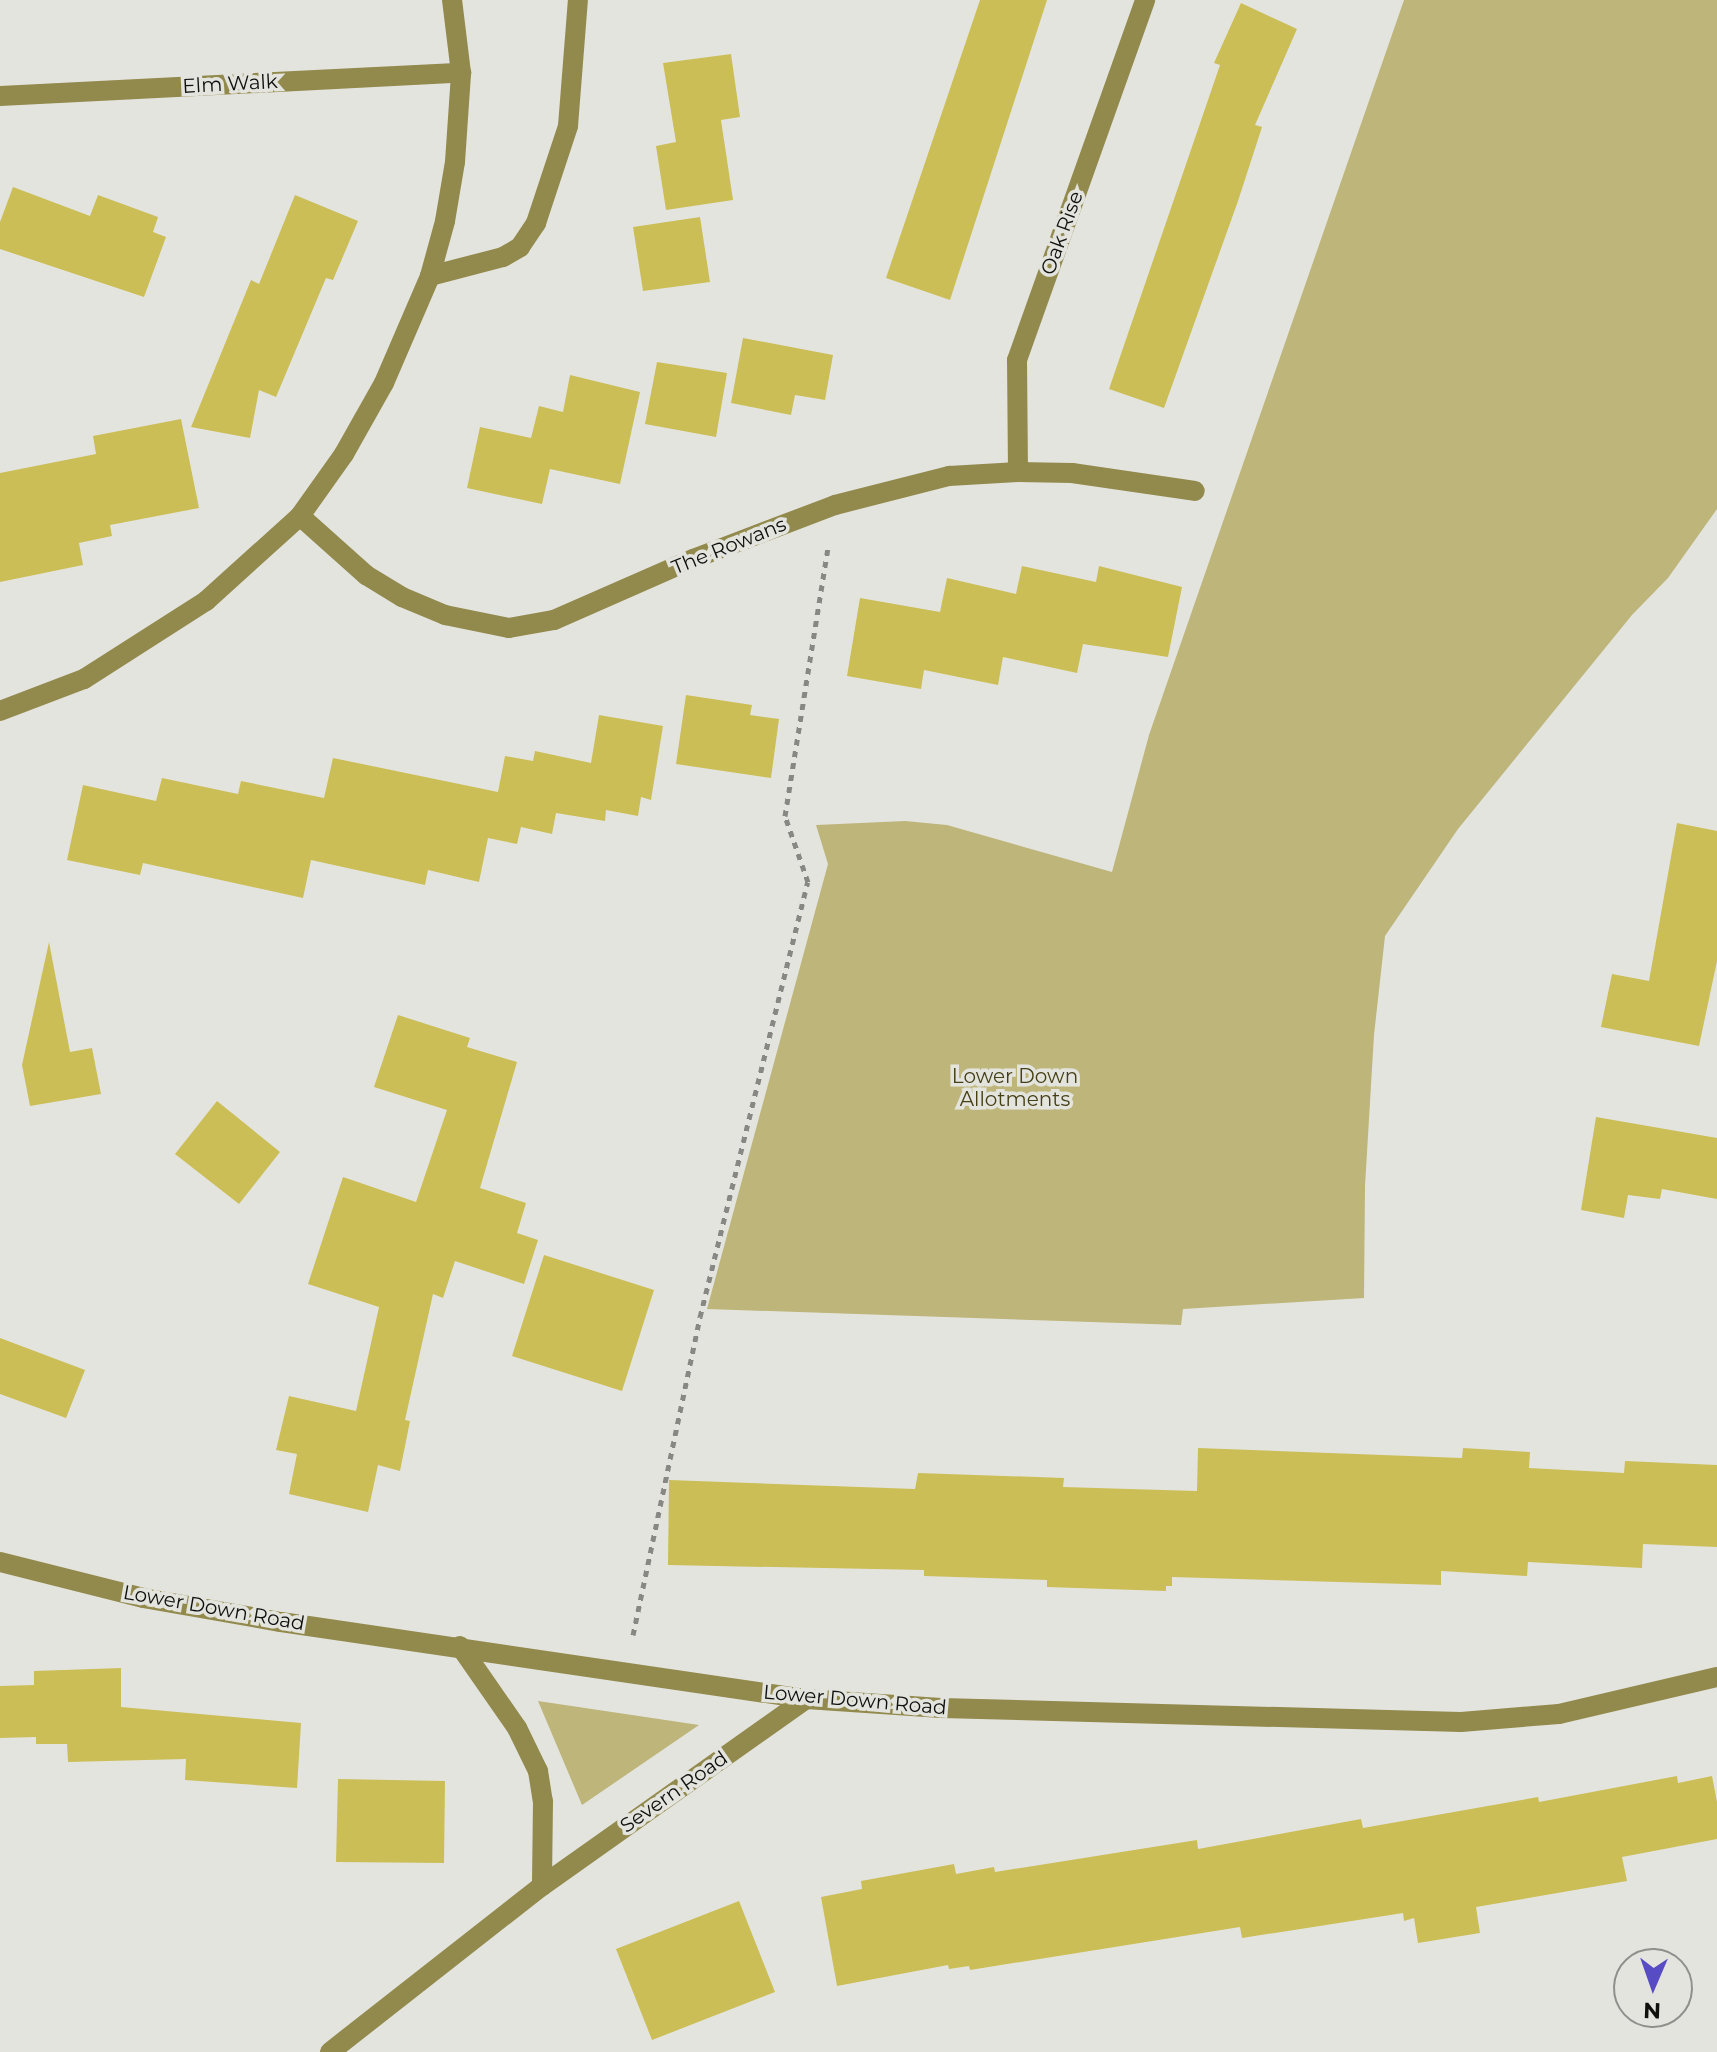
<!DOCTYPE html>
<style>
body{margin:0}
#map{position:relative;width:1717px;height:2052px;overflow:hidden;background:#e4e4df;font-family:Montserrat,sans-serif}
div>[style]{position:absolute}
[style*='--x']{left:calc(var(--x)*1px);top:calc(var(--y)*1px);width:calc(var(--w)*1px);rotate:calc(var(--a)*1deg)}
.green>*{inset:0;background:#bdb579}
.building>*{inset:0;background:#cbbe56}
.path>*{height:5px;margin-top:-2.5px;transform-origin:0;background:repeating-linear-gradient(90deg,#878784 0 6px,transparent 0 12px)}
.street>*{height:20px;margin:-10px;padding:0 10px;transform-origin:10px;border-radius:10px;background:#928a4c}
span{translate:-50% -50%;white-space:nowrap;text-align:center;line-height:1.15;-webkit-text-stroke:7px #e4e4df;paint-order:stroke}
.street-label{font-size:20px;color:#10100e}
.park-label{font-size:20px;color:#453f14}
.north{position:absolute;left:1613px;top:1948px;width:80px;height:80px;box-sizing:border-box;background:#e4e4df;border:2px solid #8f8f8b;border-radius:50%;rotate:182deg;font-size:22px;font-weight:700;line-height:32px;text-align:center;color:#10100e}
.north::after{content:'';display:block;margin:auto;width:28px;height:36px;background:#584cc4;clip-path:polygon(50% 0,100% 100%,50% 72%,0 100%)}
</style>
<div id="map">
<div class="green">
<div style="clip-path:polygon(1404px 0,1717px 0,1717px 509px,1668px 578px,1632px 615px,1458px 829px,1385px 936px,1374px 1035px,1365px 1186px,1364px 1298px,1183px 1309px,1181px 1325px,707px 1309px,828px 864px,816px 825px,905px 821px,947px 825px,1112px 872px,1149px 735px)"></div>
<div style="clip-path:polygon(538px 1701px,699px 1725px,582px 1805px)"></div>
</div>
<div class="building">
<div style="clip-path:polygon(980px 0,1047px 0,950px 300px,886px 278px)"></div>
<div style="clip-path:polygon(1241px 3px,1297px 29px,1255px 125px,1262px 127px,1238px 201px,1164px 408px,1109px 389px,1220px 65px,1214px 63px)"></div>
<div style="clip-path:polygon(731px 54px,740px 117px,721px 120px,733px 200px,666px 210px,656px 146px,676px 142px,663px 63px)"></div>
<div style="clip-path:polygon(13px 187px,90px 216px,98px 195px,158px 217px,153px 232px,166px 237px,144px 297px,0 249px,0 222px)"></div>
<div style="clip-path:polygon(295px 195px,358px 221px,333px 280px,326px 278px,276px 397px,259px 390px,250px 438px,191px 427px,251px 280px,259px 284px)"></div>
<div style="clip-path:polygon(700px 217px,710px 282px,643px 291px,633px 227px)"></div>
<div style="clip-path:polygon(743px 338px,833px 355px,825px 400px,795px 395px,791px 415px,731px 403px)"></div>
<div style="clip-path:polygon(657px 362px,727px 373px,716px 437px,645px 424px)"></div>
<div style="clip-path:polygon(570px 375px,640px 392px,620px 484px,550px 469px,542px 504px,467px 488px,480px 427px,531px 438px,539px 406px,563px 412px)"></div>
<div style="clip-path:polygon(181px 419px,199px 508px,110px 525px,112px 536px,79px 543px,83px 565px,0 582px,0 473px,96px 454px,93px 436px)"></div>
<div style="clip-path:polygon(1022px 566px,1096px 582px,1099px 566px,1182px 587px,1168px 657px,1083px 644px,1077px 673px,1003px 657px,998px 685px,924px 670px,921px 689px,847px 676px,860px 598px,940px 612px,947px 578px,1016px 594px)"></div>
<div style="clip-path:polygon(686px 695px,752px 705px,750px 715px,779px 719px,771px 778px,676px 764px)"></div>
<div style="clip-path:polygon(599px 715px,663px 726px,651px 800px,641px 797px,638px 816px,606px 810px,605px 821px,556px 813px,552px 834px,521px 827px,517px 844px,488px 838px,479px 882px,428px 870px,425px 885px,311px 860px,303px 898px,143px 863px,140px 875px,67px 860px,83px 785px,156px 801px,162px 778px,238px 794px,241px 781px,324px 798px,333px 758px,498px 792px,505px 756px,533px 761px,535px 751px,591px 763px)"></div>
<div style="clip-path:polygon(1677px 823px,1717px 831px,1717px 961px,1699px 1046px,1601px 1027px,1612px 974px,1649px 981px)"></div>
<div style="clip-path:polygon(49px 942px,70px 1052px,92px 1048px,101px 1094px,30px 1106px,22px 1065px)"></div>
<div style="clip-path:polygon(398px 1015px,470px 1038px,467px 1047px,517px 1062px,480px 1188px,526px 1203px,517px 1233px,538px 1240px,524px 1284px,455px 1261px,443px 1298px,433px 1294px,405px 1420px,410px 1421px,400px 1471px,378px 1465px,368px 1512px,289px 1494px,297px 1454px,276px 1450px,289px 1396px,356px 1411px,379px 1307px,308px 1284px,343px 1177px,416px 1202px,447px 1110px,374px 1087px)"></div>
<div style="clip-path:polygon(217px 1101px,280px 1152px,239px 1204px,175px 1154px)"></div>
<div style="clip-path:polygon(1596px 1117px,1717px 1138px,1717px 1199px,1662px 1189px,1660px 1199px,1628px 1195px,1624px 1218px,1581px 1210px)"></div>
<div style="clip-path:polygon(544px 1255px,654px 1290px,622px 1391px,512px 1356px)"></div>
<div style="clip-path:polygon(0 1338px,85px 1370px,66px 1418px,0 1394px)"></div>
<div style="clip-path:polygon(1198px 1448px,1462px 1458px,1463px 1448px,1530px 1452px,1529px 1468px,1624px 1473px,1625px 1461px,1717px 1465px,1717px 1547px,1643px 1544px,1642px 1568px,1528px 1562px,1527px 1576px,1441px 1571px,1441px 1585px,1172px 1577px,1172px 1586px,1166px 1586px,1166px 1591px,1047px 1587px,1047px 1580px,924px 1576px,924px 1570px,668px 1565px,669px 1480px,915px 1489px,918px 1473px,1064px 1478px,1063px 1487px,1197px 1491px)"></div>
<div style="clip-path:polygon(121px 1668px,121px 1707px,301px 1723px,297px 1788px,185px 1780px,186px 1759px,68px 1762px,67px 1744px,36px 1744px,36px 1737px,0 1738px,0 1686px,34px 1685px,34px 1671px)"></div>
<div style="clip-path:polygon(1677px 1776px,1678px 1783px,1712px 1776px,1717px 1802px,1717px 1839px,1622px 1857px,1627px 1881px,1476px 1907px,1480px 1933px,1418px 1943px,1414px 1918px,1404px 1921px,1403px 1913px,1242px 1938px,1240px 1927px,970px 1970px,969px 1966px,949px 1969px,948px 1965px,837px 1986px,821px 1897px,862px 1889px,861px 1881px,954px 1864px,956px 1874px,994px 1867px,995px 1872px,1197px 1840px,1198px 1849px,1361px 1819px,1363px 1828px,1538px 1797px,1539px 1802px)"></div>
<div style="clip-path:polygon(338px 1779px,445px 1781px,444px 1863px,336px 1862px)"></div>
<div style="clip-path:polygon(739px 1901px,775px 1992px,652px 2040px,616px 1949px)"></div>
</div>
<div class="path">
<div style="--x:633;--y:1635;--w:325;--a:-78.1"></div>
<div style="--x:700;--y:1317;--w:448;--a:-76.1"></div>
<div style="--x:808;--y:882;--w:70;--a:-109.2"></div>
<div style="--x:785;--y:816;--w:270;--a:-80.9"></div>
</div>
<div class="street">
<div style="--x:0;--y:96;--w:462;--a:-2.9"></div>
<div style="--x:430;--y:276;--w:75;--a:-14.6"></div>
<div style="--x:503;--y:257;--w:20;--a:-30"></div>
<div style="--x:520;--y:247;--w:29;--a:-56"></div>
<div style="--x:536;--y:223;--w:102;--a:-71.7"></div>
<div style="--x:568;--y:126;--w:126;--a:-85.5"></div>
<div style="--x:1018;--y:472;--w:112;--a:-90.5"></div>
<div style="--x:1017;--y:360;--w:382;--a:-70.4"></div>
<div style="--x:300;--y:516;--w:89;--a:41.8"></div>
<div style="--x:366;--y:575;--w:42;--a:31.4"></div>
<div style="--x:402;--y:597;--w:47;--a:22.7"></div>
<div style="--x:445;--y:615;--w:65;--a:11.5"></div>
<div style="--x:509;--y:628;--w:46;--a:-10.1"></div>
<div style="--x:554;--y:620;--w:152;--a:-23.7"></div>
<div style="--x:693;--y:559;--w:152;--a:-20.8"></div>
<div style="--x:835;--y:505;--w:118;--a:-14.3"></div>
<div style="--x:949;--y:476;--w:69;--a:-3.3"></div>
<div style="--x:1018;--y:472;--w:54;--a:1.1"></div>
<div style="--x:1072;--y:473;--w:124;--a:8.3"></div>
<div style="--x:0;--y:711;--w:90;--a:-20.9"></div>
<div style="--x:84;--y:679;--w:145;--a:-32.6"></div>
<div style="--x:206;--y:601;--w:127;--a:-42.1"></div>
<div style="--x:300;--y:516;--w:76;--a:-54.6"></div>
<div style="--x:344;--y:454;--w:81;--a:-60.6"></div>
<div style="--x:384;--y:383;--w:116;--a:-66.7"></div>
<div style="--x:430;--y:276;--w:57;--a:-74.7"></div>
<div style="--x:445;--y:221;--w:60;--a:-80.4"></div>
<div style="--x:455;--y:162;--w:89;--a:-86.1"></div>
<div style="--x:461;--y:73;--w:74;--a:-97"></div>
<div style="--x:0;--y:1562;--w:147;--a:14.1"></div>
<div style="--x:143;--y:1598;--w:140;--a:9.9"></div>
<div style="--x:281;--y:1622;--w:531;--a:8.34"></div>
<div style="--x:806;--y:1699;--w:135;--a:3.8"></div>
<div style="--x:941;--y:1708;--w:520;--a:1.54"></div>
<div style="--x:1461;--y:1722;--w:98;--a:-4.7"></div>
<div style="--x:1559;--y:1714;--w:162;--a:-13.2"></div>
<div style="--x:460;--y:1646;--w:100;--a:55.2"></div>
<div style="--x:517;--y:1728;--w:48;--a:64"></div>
<div style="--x:538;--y:1771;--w:30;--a:81"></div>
<div style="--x:543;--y:1801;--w:85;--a:90.7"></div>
<div style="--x:330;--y:2052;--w:269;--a:-38.1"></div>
<div style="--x:542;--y:1886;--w:324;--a:-35.3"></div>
</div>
<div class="street-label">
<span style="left:230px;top:84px;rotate:-3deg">Elm Walk</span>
<span style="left:1062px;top:233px;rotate:-70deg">Oak Rise</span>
<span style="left:729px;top:546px;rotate:-22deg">The Rowans</span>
<span style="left:214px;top:1608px;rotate:10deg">Lower Down Road</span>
<span style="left:855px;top:1700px;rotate:5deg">Lower Down Road</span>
<span style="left:674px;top:1792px;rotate:-35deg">Severn Road</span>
</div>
<div class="park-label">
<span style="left:1015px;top:1088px">Lower Down<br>Allotments</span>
</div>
<div class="north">N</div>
</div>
